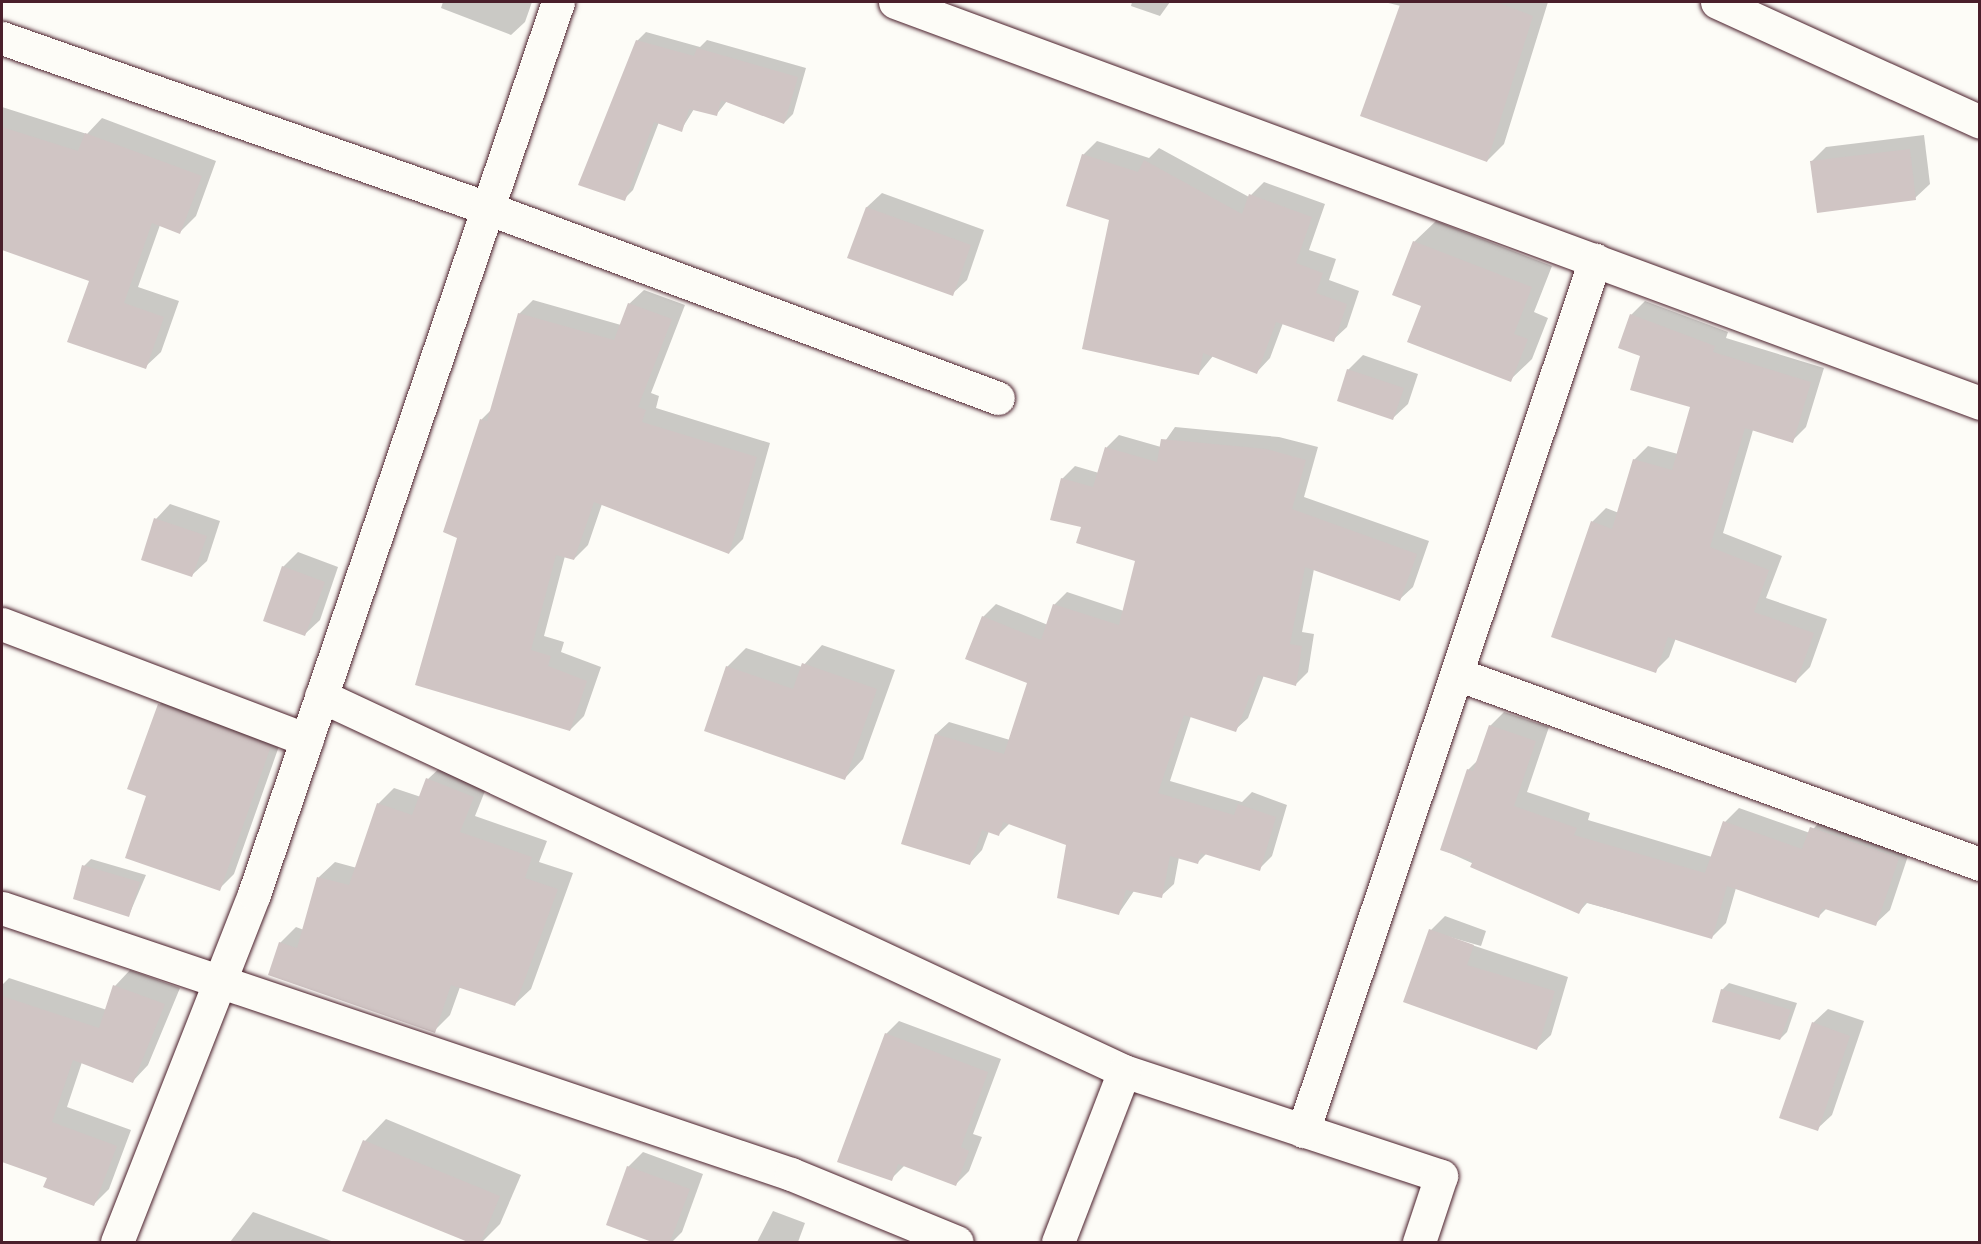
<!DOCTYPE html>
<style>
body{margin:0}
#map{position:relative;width:1981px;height:1244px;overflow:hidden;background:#fdfcf7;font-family:"Playpen Sans",sans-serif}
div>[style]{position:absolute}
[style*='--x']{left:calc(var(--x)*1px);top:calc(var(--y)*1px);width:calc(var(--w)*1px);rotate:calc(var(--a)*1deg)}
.shadow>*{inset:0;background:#0003}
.building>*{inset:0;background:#d0c5c4}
.roads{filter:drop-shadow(0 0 2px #4a1f2b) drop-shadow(0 0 2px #4a1f2b)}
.minor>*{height:33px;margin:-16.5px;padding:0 16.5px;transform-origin:16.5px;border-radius:16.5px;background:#fdfcf7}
.major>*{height:33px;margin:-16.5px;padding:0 16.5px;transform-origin:16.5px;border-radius:16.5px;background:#fdfcf7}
span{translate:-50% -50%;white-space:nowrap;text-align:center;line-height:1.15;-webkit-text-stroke:4.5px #fdfcf7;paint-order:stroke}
.frame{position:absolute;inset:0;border:3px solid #4a1f2b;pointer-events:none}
</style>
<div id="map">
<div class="shadow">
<div style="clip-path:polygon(443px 2px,532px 2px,525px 22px,511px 35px,441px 8px)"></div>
<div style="clip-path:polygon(1132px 2px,1170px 2px,1160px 16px,1131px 6px)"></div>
<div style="clip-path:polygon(1384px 2px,1548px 2px,1504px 144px,1487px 161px,1401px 6px)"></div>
<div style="clip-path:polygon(646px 32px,700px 47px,707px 40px,806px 68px,793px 114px,784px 123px,727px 101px,716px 115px,694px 109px,681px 130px,659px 122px,633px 190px,624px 199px,637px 41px)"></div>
<div style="clip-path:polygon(2px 107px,87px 134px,102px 118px,216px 161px,196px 216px,180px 232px,160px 225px,138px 287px,179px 301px,161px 352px,145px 367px,90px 280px,2px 248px)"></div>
<div style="clip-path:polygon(1924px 135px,1930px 184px,1915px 198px,1811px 162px,1826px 147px)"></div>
<div style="clip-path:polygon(1097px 141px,1149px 158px,1159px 148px,1249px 197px,1264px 182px,1325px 204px,1309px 250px,1336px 259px,1329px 280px,1359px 291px,1347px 327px,1333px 340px,1283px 323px,1270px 358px,1257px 372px,1213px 356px,1199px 373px,1111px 219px,1083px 155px)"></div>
<div style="clip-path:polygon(882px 193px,984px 230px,967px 280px,952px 294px,849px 257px,867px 207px)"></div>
<div style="clip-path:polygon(1436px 221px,1552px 266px,1534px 312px,1548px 318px,1532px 359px,1510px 380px,1423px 305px,1414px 242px)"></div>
<div style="clip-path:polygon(644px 290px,685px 305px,651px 393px,659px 396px,656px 408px,770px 443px,743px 539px,729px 553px,602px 504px,588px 545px,574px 559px,565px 556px,544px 636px,564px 642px,561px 652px,601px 667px,584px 716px,570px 730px,459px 537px,445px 532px,482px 419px,492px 409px,519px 314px,533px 300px,621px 325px,629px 304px)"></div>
<div style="clip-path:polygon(1645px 301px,1728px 332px,1726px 338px,1824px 368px,1806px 427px,1792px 441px,1753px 430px,1723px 533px,1782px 556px,1766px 598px,1827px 619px,1810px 667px,1796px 681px,1676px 638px,1669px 657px,1655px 671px,1592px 522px,1606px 508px,1619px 513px,1634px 460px,1648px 446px,1678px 454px,1692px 406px,1642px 355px,1631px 315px)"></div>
<div style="clip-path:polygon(1363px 355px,1418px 374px,1408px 404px,1393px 418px,1348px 370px)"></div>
<div style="clip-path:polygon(1175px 427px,1279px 437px,1318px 447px,1304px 497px,1429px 541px,1413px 587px,1400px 599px,1314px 569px,1302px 632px,1314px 634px,1308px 672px,1296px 684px,1264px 675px,1248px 718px,1235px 730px,1191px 716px,1170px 781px,1242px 802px,1252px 792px,1287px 805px,1272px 856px,1259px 869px,1207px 853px,1198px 862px,1179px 857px,1174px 884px,1161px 896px,1134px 891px,1119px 913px,1067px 844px,1010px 823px,999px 834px,989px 831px,982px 850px,970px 863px,936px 734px,949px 722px,1010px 740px,1029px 682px,983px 617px,996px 604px,1048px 625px,1054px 605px,1067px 592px,1124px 611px,1137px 560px,1083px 525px,1062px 479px,1075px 466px,1099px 473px,1107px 447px,1119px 435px,1161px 447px)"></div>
<div style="clip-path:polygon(170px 504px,220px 521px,207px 561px,192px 575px,156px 519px)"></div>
<div style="clip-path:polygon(298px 552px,338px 567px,320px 620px,305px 634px,283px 567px)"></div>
<div style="clip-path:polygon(822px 645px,895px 670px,863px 759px,845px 778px,727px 667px,746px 648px,802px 667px)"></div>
<div style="clip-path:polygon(174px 690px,284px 732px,234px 874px,219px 889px,148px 795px,128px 788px,160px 704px)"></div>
<div style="clip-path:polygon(1504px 712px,1549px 727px,1527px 792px,1590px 813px,1588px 820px,1712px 857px,1725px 822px,1739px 808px,1810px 833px,1826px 814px,1912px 844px,1890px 910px,1875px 924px,1827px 908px,1819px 916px,1736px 888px,1726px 923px,1712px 937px,1587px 903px,1579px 912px,1441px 849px,1468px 770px,1479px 759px,1490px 726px)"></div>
<div style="clip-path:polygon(444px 764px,489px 781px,475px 816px,547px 841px,539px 862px,573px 873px,531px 989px,515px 1004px,460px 987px,450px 1015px,434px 1031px,280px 943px,296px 927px,304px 930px,319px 877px,335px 862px,357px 868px,378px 804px,394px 788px,421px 797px,428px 779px)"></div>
<div style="clip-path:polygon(91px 859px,146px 875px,129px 915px,84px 866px)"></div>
<div style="clip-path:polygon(1445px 916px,1486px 931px,1481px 946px,1436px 933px,1568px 977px,1551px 1035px,1537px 1048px,1431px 930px)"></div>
<div style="clip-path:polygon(130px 970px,180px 988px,148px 1065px,133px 1081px,82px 1062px,67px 1107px,131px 1130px,109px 1189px,93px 1205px,49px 1177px,2px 1160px,2px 985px,9px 978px,107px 1010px,115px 986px)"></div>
<div style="clip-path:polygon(1729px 983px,1797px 1003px,1787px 1032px,1780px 1039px,1722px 990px)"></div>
<div style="clip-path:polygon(1828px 1009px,1864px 1021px,1832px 1115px,1817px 1129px,1813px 1023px)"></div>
<div style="clip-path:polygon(899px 1021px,1001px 1059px,973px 1134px,982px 1137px,969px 1171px,955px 1185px,905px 1165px,891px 1179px,886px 1034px)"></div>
<div style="clip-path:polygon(386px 1119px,521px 1175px,500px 1224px,482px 1242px,344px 1191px,365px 1141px)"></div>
<div style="clip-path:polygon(643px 1152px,703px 1174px,682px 1232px,672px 1242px,656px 1242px,612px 1226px,628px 1167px)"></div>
<div style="clip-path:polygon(773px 1211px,805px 1223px,798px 1242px,757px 1242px)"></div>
<div style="clip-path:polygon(253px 1212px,334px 1242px,230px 1242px)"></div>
</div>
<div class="building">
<div style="clip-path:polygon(1401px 2px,1496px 2px,1533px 16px,1487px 162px,1360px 116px)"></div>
<div style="clip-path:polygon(636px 40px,694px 56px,697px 48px,798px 77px,784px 124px,721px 100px,717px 116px,689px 109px,682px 132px,654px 122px,625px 201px,578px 185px)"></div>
<div style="clip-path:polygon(2px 127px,78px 151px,85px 133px,202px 176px,180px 234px,152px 223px,124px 303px,164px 317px,146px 369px,67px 342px,89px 281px,2px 250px)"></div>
<div style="clip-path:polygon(1910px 149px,1916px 200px,1817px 213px,1810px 161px)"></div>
<div style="clip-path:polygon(1082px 154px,1138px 172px,1144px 160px,1242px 214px,1249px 194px,1312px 217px,1296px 263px,1323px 273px,1316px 293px,1347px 304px,1334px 342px,1276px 322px,1257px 374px,1203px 353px,1199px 375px,1082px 349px,1109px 220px,1066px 206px)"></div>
<div style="clip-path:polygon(866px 207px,971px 245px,953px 296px,847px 258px)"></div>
<div style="clip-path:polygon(1413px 241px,1532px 287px,1514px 334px,1528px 339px,1511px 382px,1407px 342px,1421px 306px,1392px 295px)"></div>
<div style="clip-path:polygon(628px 303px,672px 319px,638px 407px,646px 410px,642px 422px,757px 457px,729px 554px,594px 502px,574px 560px,556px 555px,531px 650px,551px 656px,548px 666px,587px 681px,570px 731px,415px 685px,457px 538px,443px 532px,480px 419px,487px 421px,518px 313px,614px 340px)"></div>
<div style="clip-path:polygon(1630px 314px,1715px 346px,1713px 352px,1811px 382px,1793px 443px,1745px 428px,1710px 547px,1769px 570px,1754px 612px,1814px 633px,1796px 683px,1668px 637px,1656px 673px,1551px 637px,1591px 521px,1612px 529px,1633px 459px,1672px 470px,1690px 407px,1630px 390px,1640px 356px,1618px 348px)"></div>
<div style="clip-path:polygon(1347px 369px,1404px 388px,1393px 420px,1337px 401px)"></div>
<div style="clip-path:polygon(1161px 439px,1266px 449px,1306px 460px,1292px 509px,1417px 554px,1400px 601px,1305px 567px,1290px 644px,1302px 646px,1296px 686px,1258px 675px,1236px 732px,1184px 715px,1158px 793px,1234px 815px,1238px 804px,1276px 817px,1260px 871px,1201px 853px,1198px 864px,1170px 856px,1162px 898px,1126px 890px,1119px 915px,1057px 898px,1066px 845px,1003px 822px,999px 836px,982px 830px,970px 865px,901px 844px,935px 734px,1004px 754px,1027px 683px,965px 659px,982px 616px,1041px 640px,1053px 604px,1119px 625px,1135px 561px,1076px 543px,1081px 527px,1050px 520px,1061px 478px,1093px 487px,1105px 447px,1157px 462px)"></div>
<div style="clip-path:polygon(154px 518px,207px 536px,192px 577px,141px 560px)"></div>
<div style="clip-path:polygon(282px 566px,325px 582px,305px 636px,263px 621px)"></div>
<div style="clip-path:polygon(802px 663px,877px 689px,845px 780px,704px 731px,726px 666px,793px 689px)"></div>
<div style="clip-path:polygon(158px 704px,271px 746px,220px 891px,125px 858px,146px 796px,127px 789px)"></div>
<div style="clip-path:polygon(1489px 725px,1536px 741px,1514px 806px,1577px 828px,1574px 835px,1705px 873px,1723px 821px,1802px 849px,1810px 827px,1899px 858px,1876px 926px,1822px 908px,1819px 918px,1727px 886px,1712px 939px,1585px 902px,1579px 914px,1470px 867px,1473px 861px,1440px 850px,1467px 769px,1473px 771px)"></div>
<div style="clip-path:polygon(426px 778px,474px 797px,460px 832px,532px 857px,525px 878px,558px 889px,515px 1006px,451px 985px,435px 1033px,268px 975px,279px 942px,297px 948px,317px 877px,349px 885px,377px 803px,412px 815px)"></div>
<div style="clip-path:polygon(82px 865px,140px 882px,129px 917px,73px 899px)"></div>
<div style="clip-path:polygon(1429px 929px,1474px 945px,1467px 965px,1555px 991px,1537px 1050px,1403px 1002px)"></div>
<div style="clip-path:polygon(113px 985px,165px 1004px,133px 1083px,73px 1060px,52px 1122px,117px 1146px,94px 1206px,43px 1187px,47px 1178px,2px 1162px,2px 996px,99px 1028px)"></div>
<div style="clip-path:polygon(1721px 989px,1791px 1010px,1780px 1040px,1712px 1022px)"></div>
<div style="clip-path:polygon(1812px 1022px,1850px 1036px,1818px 1131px,1779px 1118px)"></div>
<div style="clip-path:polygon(885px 1033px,988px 1072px,961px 1147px,969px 1151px,956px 1186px,898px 1164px,892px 1181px,837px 1162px)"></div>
<div style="clip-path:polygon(363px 1140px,500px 1196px,481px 1242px,468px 1242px,342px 1191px)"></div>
<div style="clip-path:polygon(627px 1166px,690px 1189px,670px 1242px,652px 1242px,606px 1225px)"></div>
</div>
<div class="roads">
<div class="minor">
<div style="--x:895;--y:2;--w:1157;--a:20.28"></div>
<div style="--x:2;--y:38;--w:514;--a:19.32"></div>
<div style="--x:487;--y:208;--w:545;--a:20.4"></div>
<div style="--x:2;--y:624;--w:326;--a:20.8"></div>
<div style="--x:1457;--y:674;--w:556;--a:19.97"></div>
<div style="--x:321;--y:696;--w:886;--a:25.03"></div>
<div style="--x:1124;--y:1071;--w:334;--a:18.3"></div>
<div style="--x:1441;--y:1176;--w:70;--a:108.4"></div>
<div style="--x:2;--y:908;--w:833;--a:18.63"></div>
<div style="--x:791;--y:1174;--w:179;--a:22.3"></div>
<div style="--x:1303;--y:1131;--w:919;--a:-71.47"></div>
<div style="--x:117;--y:1242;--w:374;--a:-68.5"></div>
<div style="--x:254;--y:894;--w:942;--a:-71.18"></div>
<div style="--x:1058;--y:1242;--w:183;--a:-68.9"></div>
</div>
<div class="major">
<div style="--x:1717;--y:2;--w:289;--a:24.5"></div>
</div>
</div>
<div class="frame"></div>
</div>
